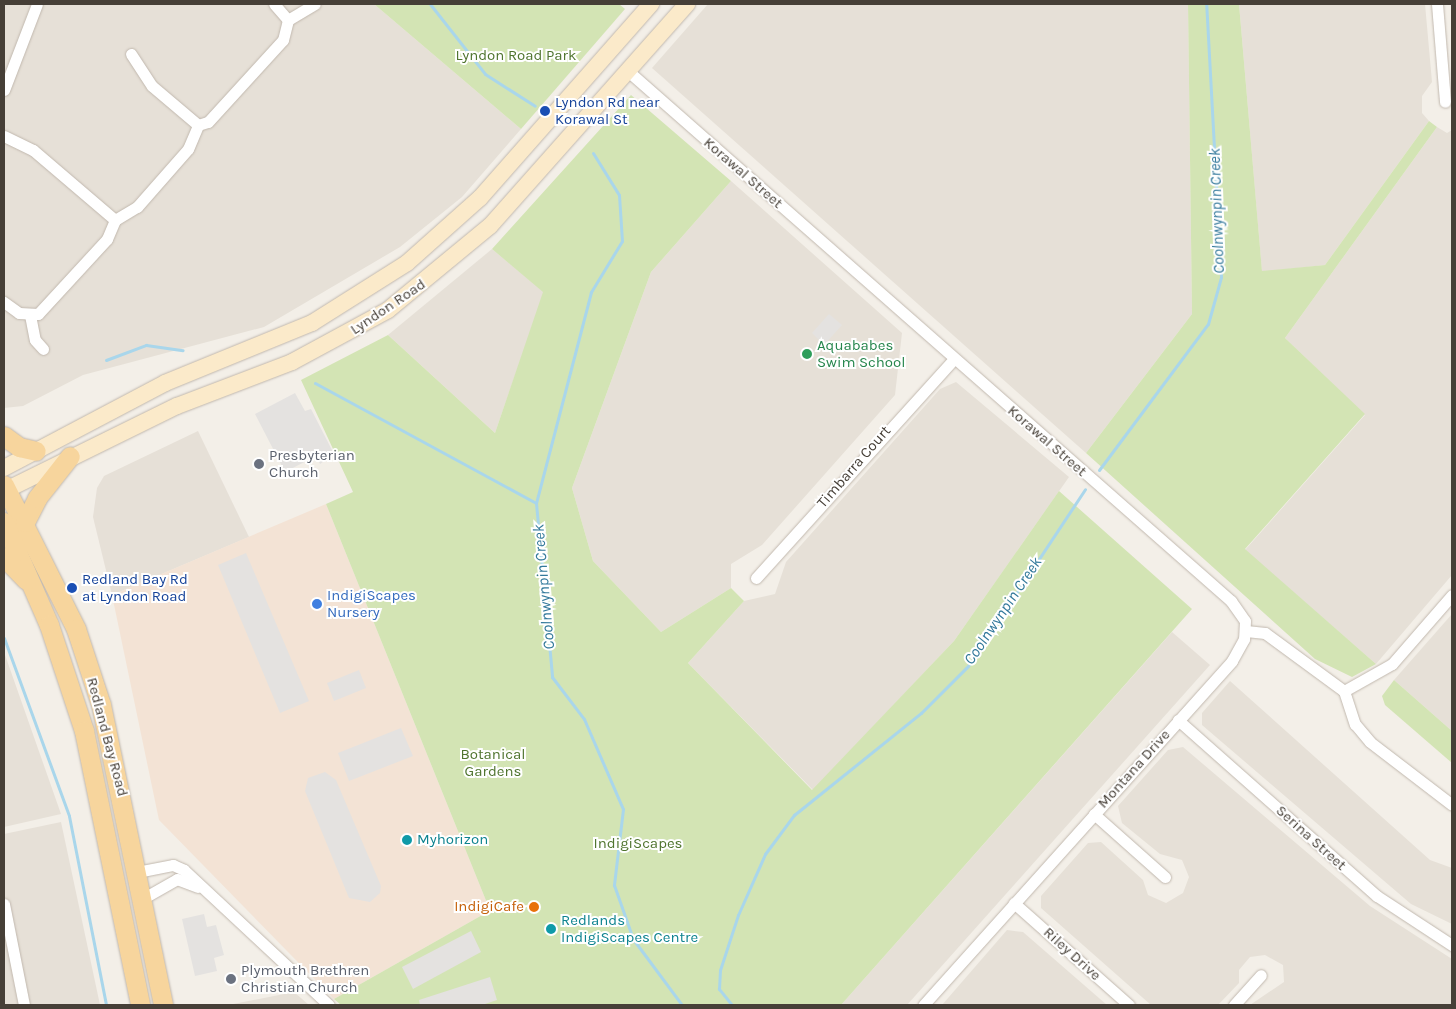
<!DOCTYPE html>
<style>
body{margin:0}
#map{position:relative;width:1456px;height:1009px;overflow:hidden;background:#f3efe8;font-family:Karla,sans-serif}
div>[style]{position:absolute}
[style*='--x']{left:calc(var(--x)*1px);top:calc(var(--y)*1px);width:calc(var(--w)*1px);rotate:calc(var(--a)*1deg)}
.residential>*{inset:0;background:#e6e0d7}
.commercial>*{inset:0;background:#f3e3d5}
.green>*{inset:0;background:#d3e4b4}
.parking>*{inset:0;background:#e4e2e0}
.stream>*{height:3px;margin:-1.5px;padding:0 1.5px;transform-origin:1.5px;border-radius:1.5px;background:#a9d6eb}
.roads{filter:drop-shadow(0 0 1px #c1b8ae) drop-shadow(0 0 1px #c1b8ae)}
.minor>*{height:11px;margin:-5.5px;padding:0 5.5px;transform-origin:5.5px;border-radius:5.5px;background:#fff}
.secondary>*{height:16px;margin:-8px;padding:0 8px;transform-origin:8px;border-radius:8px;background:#fbeaca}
.primary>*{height:19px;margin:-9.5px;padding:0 9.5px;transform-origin:9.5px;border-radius:9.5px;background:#f7d59d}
.dots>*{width:14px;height:14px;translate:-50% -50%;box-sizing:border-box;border:2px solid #fff;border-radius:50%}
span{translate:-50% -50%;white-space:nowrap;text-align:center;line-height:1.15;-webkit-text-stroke:4px #fff;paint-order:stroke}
.park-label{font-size:15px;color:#4f742e}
.transit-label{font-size:15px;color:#164399}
.left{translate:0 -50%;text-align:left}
.street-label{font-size:15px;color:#463f37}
.leisure-label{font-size:15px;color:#27864d}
.worship-label{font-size:15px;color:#5b616d}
.shop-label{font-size:15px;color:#366cbe}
.culture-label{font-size:15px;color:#0d838f}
.food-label{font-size:15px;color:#c56008}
.right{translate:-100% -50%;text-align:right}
.water-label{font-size:16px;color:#33799b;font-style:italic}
.frame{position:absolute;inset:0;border:5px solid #463f37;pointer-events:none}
</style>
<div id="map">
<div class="residential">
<div style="clip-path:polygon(4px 4px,374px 4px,521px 129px,462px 197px,400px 247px,264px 327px,83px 375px,23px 406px,4px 408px)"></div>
<div style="clip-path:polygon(708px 4px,1188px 4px,1192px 314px,1086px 453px,652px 68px)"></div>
<div style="clip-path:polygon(1239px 4px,1425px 4px,1432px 82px,1422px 96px,1422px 113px,1429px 121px,1325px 265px,1262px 272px)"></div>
<div style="clip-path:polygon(1437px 127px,1447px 133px,1452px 130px,1452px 575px,1376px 664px,1245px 550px,1365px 415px,1285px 338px)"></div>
<div style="clip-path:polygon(731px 181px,902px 333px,895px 395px,762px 545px,731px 564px,731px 588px,661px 632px,593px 561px,572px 488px,651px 272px)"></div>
<div style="clip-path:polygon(492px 249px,544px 292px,495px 433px,388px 335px)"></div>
<div style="clip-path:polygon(956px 382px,1069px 477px,954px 641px,813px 790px,688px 663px,744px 601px,775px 594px,786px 562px,940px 389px)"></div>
<div style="clip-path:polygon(198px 431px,249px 537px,112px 595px,93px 517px,97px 488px,104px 476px)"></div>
<div style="clip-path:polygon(1452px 614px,1452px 731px,1394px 680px)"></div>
<div style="clip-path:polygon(1172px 632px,1210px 665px,907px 1005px,841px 1005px)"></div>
<div style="clip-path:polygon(4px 652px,61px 814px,4px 827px)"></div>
<div style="clip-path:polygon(1230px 681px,1430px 860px,1452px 868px,1452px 924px,1411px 904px,1202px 725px,1202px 713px)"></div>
<div style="clip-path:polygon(1183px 747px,1370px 906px,1452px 959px,1452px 1005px,1250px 1005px,1284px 982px,1283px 965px,1265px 955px,1250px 957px,1239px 970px,1239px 983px,1218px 1005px,1151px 1005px,1041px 908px,1041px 896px,1088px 843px,1101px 842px,1143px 880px,1148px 895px,1166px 903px,1183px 893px,1189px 877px,1182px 860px,1160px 854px,1122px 823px,1118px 806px,1168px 750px)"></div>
<div style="clip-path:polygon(61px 822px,100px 1005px,4px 1005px,4px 834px)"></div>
<div style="clip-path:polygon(1007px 930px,1023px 932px,1107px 1005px,942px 1005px)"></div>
<div style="clip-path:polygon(294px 992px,309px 1005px,228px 1005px)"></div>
</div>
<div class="commercial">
<div style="clip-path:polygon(326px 504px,487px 903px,484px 914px,334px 999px,159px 820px,112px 595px)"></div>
</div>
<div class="green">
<div style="clip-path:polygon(374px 4px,619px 4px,625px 9px,521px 129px)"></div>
<div style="clip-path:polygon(1188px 4px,1239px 4px,1262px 271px,1325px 265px,1429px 121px,1437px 127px,1285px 338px,1365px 414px,1245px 549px,1376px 664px,1352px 677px,1315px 659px,1086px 453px,1192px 314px)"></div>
<div style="clip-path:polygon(631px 95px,731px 181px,651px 272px,572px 488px,593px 561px,661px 632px,731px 588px,744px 601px,688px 663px,812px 790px,954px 641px,1059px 491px,1192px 609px,841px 1005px,341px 1005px,334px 999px,484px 914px,487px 903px,326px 504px,353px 492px,301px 380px,388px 335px,495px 433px,543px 292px,492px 249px)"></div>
<div style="clip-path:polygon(1394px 680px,1452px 731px,1452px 763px,1385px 705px,1382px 696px)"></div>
</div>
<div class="parking">
<div style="clip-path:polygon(829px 314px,842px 325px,824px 345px,812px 333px)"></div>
<div style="clip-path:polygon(295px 393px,305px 411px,311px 409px,334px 454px,320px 464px,316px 456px,285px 472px,255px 414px)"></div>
<div style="clip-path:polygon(246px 553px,309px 701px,280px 713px,218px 565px)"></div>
<div style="clip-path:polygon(359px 670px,366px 688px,334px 701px,327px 683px)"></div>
<div style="clip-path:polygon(401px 728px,413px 756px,349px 781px,338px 753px)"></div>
<div style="clip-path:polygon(325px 772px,336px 780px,381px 886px,380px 893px,370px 902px,349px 898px,305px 791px,308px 778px)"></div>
<div style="clip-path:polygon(204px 914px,207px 927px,216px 925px,224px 955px,214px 958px,217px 971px,195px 976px,182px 919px)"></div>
<div style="clip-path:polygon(471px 931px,481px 952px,413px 989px,402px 967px)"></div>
<div style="clip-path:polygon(490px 977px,497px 1000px,482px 1005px,420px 1005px,419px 1000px)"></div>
</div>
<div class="stream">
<div style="--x:430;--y:4;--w:89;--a:51.8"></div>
<div style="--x:485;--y:74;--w:59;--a:32.6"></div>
<div style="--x:593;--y:153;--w:49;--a:58.2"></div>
<div style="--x:619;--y:195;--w:46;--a:86.3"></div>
<div style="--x:622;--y:241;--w:60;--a:121.3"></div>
<div style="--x:591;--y:292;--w:218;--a:104.6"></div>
<div style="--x:536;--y:503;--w:175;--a:84.7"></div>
<div style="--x:552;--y:677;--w:53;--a:52.7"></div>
<div style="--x:584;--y:719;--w:98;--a:66.6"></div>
<div style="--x:623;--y:809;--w:77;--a:96.8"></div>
<div style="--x:614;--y:885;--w:57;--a:70.6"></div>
<div style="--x:633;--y:939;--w:82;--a:53.4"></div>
<div style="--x:106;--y:360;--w:43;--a:-20.6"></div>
<div style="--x:146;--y:345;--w:37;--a:8"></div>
<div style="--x:315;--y:383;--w:251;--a:28.5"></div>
<div style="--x:1099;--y:470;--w:182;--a:-53.3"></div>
<div style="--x:1208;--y:324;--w:49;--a:-74.5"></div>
<div style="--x:1221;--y:277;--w:273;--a:-93.1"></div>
<div style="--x:4;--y:638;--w:189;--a:69.9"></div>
<div style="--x:69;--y:816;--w:193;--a:78.9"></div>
<div style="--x:732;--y:1005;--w:21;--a:-129"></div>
<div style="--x:719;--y:989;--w:19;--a:-87"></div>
<div style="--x:720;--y:970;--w:58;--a:-71.9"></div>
<div style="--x:738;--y:915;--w:67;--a:-66.1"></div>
<div style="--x:765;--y:854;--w:49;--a:-53.4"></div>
<div style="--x:794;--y:815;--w:163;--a:-38.8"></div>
<div style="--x:921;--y:713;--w:66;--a:-45"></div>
<div style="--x:968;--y:666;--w:212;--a:-56.5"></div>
</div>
<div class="roads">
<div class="minor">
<div style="--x:1437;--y:4;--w:98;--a:85.3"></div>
<div style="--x:288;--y:20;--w:31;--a:-31"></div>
<div style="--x:131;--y:54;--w:38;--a:57"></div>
<div style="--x:152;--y:86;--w:60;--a:40.3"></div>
<div style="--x:198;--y:125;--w:10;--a:-17"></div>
<div style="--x:208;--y:122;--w:111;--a:-47.6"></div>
<div style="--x:283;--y:40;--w:21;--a:-76"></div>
<div style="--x:288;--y:20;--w:21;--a:-131"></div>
<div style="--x:628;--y:71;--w:803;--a:41.31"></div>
<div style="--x:1231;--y:601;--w:24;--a:55"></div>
<div style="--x:1245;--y:621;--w:18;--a:93"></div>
<div style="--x:1244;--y:639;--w:25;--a:119"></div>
<div style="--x:1232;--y:661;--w:462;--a:131.9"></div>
<div style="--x:4;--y:90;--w:92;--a:-69"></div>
<div style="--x:4;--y:136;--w:32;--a:26"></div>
<div style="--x:33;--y:150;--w:108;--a:40.5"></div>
<div style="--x:115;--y:220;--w:21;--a:113"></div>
<div style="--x:107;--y:239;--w:102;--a:132.6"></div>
<div style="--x:38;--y:314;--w:19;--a:-177"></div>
<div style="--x:19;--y:313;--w:19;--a:-144"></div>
<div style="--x:115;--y:220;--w:26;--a:-31"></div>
<div style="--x:137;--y:207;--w:77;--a:-48.7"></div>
<div style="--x:188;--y:149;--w:26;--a:-67"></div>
<div style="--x:30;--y:315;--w:25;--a:79"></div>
<div style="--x:35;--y:340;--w:12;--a:48"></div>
<div style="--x:756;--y:578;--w:295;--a:-47.9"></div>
<div style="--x:1246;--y:631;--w:19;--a:6"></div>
<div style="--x:1265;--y:633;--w:98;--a:36.3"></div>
<div style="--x:1344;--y:691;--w:35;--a:72"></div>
<div style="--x:1355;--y:724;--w:23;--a:50"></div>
<div style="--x:1370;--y:742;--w:103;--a:37.5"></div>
<div style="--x:1344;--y:691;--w:55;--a:-29.4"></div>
<div style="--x:1392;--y:664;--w:91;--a:-49"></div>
<div style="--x:1178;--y:720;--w:266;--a:41.5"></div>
<div style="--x:1377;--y:896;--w:90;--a:33.2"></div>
<div style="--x:1094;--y:814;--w:95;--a:41.6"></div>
<div style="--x:137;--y:872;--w:37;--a:-11"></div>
<div style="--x:173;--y:865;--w:12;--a:24"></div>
<div style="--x:184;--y:870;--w:198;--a:43"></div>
<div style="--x:142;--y:899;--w:40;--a:-29.7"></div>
<div style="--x:177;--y:879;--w:22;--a:21"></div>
<div style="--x:1014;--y:903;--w:154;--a:41.6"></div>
<div style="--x:4;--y:904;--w:103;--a:78.8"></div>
<div style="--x:1234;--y:1005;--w:40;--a:-48"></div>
</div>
<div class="secondary">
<div style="--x:4;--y:468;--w:182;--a:-27.8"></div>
<div style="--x:165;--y:383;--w:159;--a:-22.2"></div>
<div style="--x:312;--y:323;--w:112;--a:-32.3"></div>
<div style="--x:407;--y:263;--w:98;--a:-41.7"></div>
<div style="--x:480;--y:198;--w:259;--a:-48.6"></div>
<div style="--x:4;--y:491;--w:193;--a:-26.2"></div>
<div style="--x:177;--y:406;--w:123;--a:-20.9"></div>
<div style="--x:292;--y:362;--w:109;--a:-28.4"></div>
<div style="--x:388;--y:310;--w:132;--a:-39.5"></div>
<div style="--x:490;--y:226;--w:297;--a:-48.4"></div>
</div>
<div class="primary">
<div style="--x:4;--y:436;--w:19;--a:36"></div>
<div style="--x:19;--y:447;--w:17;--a:13"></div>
<div style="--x:4;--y:485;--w:161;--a:63.4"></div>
<div style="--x:76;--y:629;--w:80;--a:71.8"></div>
<div style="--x:101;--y:705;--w:306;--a:78.3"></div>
<div style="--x:4;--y:522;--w:112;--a:66.4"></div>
<div style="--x:49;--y:625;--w:112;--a:71.7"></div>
<div style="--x:84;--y:731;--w:280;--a:78.4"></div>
<div style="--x:25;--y:522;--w:27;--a:-63"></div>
<div style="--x:37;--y:498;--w:53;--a:-51.8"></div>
<div style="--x:4;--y:557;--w:32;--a:46"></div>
</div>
</div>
<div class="dots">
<div style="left:545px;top:111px;background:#1a4fb4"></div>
<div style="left:807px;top:354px;background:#2e9e5b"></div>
<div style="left:259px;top:464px;background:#6b7280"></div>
<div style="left:72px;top:588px;background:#1a4fb4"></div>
<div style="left:317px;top:604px;background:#3f7fe0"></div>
<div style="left:407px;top:840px;background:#0f9aa8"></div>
<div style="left:534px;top:907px;background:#e8710a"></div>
<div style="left:551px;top:929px;background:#0f9aa8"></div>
<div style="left:231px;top:979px;background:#6b7280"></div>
</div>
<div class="park-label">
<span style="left:516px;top:56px">Lyndon Road Park</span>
<span style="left:493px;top:763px">Botanical<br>Gardens</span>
<span style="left:638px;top:844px">IndigiScapes</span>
</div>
<div class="transit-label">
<span class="left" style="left:555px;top:111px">Lyndon Rd near<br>Korawal St</span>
<span class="left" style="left:82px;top:588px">Redland Bay Rd<br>at Lyndon Road</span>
</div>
<div class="street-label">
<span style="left:743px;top:173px;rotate:41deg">Korawal Street</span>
<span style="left:388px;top:307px;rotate:-34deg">Lyndon Road</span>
<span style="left:1047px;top:441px;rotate:41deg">Korawal Street</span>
<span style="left:854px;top:467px;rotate:-49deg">Timbarra Court</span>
<span style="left:107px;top:737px;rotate:75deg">Redland Bay Road</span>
<span style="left:1134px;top:769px;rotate:-48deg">Montana Drive</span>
<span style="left:1311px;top:838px;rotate:42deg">Serina Street</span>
<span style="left:1072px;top:954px;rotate:42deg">Riley Drive</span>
</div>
<div class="leisure-label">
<span class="left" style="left:817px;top:354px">Aquababes<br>Swim School</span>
</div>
<div class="worship-label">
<span class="left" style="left:269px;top:464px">Presbyterian<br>Church</span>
<span class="left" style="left:241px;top:979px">Plymouth Brethren<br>Christian Church</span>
</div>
<div class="shop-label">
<span class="left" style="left:327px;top:604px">IndigiScapes<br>Nursery</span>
</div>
<div class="culture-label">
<span class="left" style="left:417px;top:840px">Myhorizon</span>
<span class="left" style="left:561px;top:929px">Redlands<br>IndigiScapes Centre</span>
</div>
<div class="food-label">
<span class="right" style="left:524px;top:907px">IndigiCafe</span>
</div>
<div class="water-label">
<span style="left:1217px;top:211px;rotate:-92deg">Coolnwynpin Creek</span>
<span style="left:544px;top:587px;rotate:-95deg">Coolnwynpin Creek</span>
<span style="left:1003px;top:611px;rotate:-56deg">Coolnwynpin Creek</span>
</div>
<div class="frame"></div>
</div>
